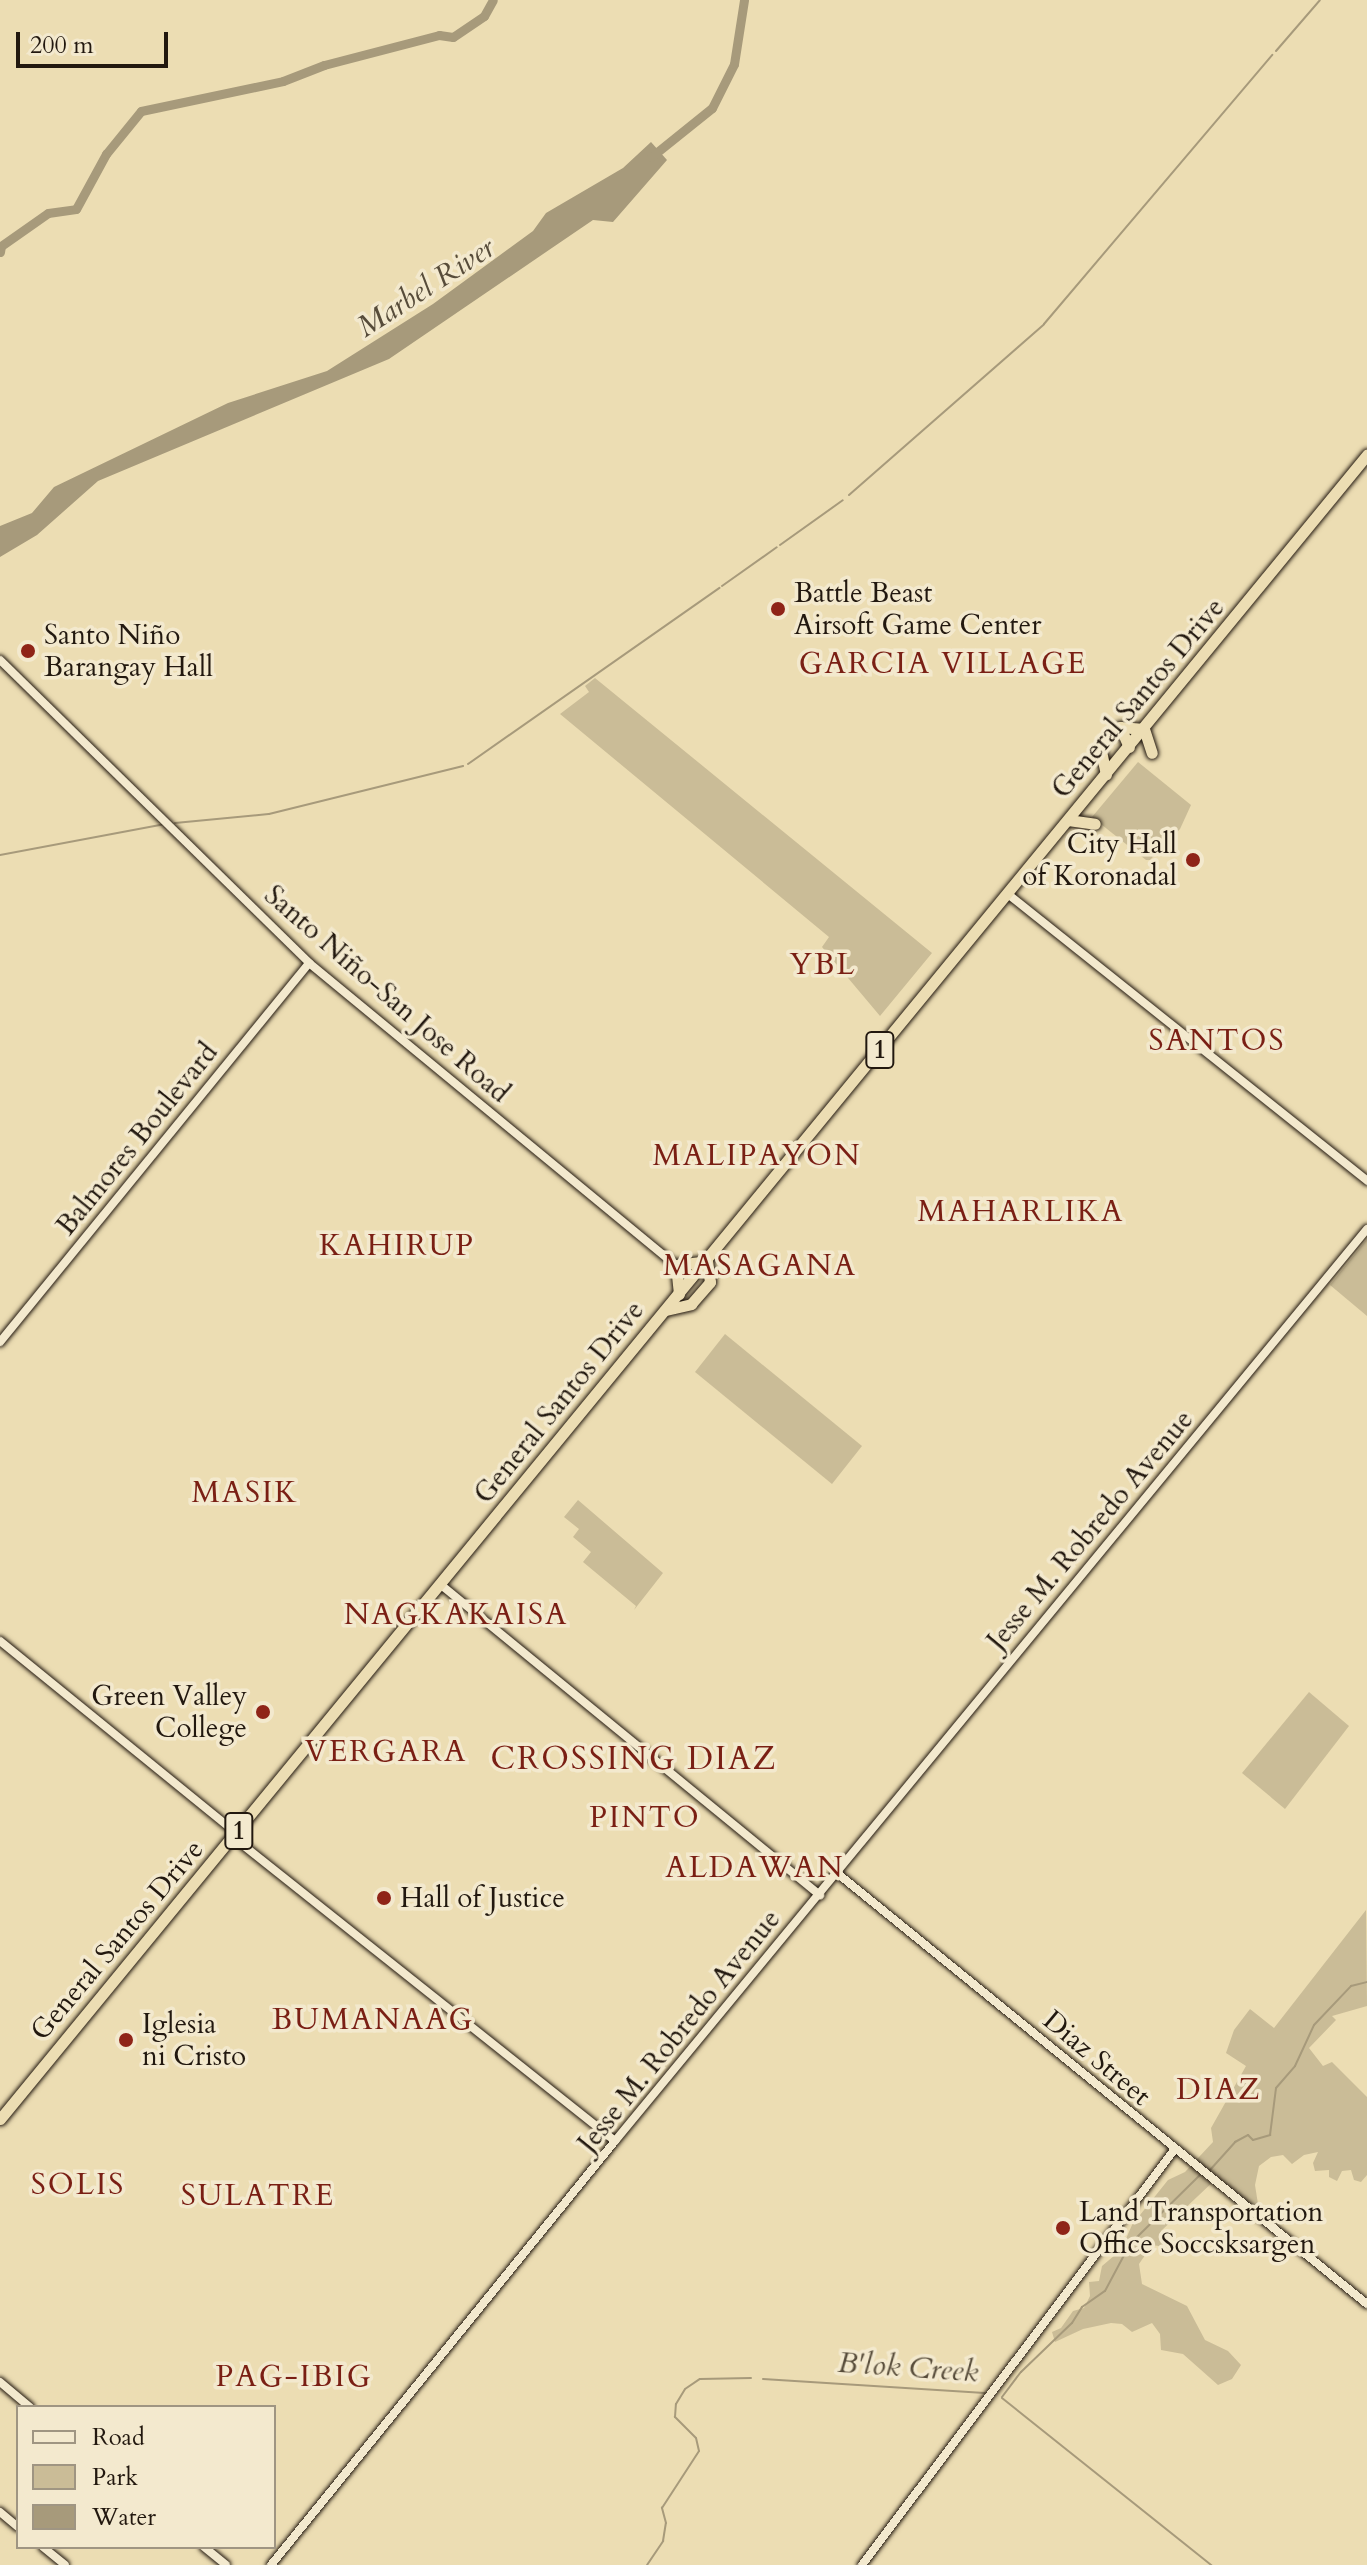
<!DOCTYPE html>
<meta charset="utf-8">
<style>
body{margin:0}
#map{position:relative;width:1367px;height:2565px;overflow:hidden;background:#ecddb3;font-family:Cardo,serif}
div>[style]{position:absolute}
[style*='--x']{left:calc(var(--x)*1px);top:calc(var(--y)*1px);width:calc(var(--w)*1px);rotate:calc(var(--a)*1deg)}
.green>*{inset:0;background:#cabc97}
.water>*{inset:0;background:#a79a7b}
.stream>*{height:2px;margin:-1px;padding:0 1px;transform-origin:1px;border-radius:1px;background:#a79a7b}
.river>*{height:9px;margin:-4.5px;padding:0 4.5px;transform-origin:4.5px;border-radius:4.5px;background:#a79a7b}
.roads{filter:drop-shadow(0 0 2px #22180f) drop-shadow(0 0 2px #22180f)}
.secondary>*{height:8px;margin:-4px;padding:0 4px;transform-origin:4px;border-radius:4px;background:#f3e9ce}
.highway>*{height:11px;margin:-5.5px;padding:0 5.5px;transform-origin:5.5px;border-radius:5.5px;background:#ecddb3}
.dots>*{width:22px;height:22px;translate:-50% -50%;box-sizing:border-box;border:4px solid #f3e9ce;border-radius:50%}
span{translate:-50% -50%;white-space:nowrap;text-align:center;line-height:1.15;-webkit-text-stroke:7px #f3e9ce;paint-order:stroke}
.shield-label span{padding:2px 6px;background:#f3e9ce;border:2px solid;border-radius:6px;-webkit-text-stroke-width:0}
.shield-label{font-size:26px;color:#22180f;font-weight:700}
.poi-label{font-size:28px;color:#22180f}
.left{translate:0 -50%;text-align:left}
.right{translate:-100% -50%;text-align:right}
.street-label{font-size:28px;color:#22180f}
.water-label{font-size:30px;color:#574c3a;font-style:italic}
.neighbourhood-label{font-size:30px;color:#7a1f14;letter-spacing:2px}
.quarter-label{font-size:32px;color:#7a1f14;letter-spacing:2px}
.legend{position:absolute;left:16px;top:2405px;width:260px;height:144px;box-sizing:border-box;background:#f3e9ce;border:2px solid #9f9582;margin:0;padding:10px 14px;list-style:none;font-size:24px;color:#22180f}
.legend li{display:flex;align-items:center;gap:16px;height:40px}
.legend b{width:40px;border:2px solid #9f9582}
.scale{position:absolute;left:16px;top:32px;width:152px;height:36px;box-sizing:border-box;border:4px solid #22180f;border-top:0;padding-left:10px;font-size:24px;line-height:28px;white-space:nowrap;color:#22180f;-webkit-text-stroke:6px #f3e9ce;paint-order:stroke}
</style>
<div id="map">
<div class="green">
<div style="clip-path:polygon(595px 678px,932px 953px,880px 1016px,822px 947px,829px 937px,560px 714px,589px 692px,585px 686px)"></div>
<div style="clip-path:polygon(1138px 762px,1191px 805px,1180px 829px,1150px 860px,1146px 860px,1092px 817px)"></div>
<div style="clip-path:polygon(1367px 1239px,1367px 1316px,1330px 1285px)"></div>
<div style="clip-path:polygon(725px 1334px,862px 1446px,832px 1484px,695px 1372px)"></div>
<div style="clip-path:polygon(578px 1500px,663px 1573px,634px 1610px,636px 1606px,583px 1562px,591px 1552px,573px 1537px,579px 1529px,564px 1517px)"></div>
<div style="clip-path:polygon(1309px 1692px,1349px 1726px,1285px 1809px,1242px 1773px)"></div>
<div style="clip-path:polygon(1366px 1910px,1367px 2006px,1332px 2016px,1336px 2020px,1309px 2048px,1323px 2066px,1332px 2062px,1367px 2097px,1367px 2175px,1361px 2182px,1354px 2180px,1351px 2170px,1342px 2171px,1337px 2181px,1329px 2177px,1329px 2170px,1315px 2171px,1313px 2163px,1318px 2152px,1304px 2155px,1292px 2164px,1283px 2155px,1271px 2157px,1259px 2166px,1255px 2185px,1258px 2204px,1249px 2205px,1216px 2179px,1161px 2231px,1166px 2247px,1152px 2245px,1139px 2264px,1142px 2284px,1187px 2306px,1205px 2340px,1228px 2351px,1241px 2365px,1232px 2379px,1218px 2385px,1183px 2354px,1161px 2350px,1160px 2334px,1152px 2323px,1132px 2332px,1122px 2324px,1111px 2323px,1083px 2329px,1055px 2342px,1052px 2332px,1061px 2328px,1073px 2311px,1084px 2308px,1090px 2296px,1089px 2282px,1099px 2281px,1102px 2266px,1121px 2250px,1132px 2225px,1168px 2180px,1185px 2172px,1213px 2142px,1211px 2128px,1246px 2066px,1226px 2053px,1234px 2030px,1250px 2009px,1274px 2028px)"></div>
</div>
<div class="water">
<div style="clip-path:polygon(651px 142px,667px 160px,613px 222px,593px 220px,389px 359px,98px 481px,37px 535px,0 557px,0 526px,32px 513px,54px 487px,228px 403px,327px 371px,433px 304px,533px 231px,546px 213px,623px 168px)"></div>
</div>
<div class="stream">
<div style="--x:1276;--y:51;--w:67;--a:-49.2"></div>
<div style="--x:849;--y:495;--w:259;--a:-41.2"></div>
<div style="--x:1044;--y:324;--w:353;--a:-49.7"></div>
<div style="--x:780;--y:545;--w:77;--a:-35.5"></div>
<div style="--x:722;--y:586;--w:67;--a:-35.3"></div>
<div style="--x:468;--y:764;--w:307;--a:-35"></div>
<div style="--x:175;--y:823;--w:94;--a:-5.5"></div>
<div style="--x:269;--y:814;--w:200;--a:-13.9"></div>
<div style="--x:0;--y:855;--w:164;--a:-10.6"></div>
<div style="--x:1210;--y:2170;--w:38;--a:-48"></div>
<div style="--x:1235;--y:2142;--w:15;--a:-28"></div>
<div style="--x:1248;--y:2135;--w:7;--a:45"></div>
<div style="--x:1253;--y:2140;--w:18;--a:-16"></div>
<div style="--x:1270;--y:2135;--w:47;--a:-82.7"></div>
<div style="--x:1276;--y:2088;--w:29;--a:-49"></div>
<div style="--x:1295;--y:2066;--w:45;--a:-65.1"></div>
<div style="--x:1314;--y:2025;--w:54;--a:-46.5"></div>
<div style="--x:1351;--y:1986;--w:16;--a:-14"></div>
<div style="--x:763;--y:2379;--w:222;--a:3.6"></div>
<div style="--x:1002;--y:2397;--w:31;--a:-53"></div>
<div style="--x:1021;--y:2372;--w:71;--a:-43.9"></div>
<div style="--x:1072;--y:2323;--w:19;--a:-58"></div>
<div style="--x:1082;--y:2307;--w:28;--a:-35"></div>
<div style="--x:1105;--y:2291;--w:53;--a:-62"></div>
<div style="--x:1130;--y:2244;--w:100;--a:-44.6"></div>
<div style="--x:1002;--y:2398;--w:268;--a:38.6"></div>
<div style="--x:647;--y:2565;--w:29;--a:-56"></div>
<div style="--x:663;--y:2541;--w:18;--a:-81"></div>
<div style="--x:666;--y:2523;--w:16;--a:-105"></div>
<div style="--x:662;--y:2508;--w:68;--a:-57"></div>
<div style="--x:699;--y:2451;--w:13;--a:-103"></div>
<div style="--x:696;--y:2438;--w:30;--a:-135"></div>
<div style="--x:675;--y:2417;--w:13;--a:-86"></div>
<div style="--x:676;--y:2404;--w:17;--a:-59"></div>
<div style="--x:685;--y:2389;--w:18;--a:-34"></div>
<div style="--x:700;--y:2379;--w:51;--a:-1.1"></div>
</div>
<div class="river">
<div style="--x:651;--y:157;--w:78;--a:-38.8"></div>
<div style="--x:712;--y:108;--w:49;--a:-63.4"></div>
<div style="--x:734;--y:64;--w:65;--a:-81.1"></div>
<div style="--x:0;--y:252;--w:6;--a:-81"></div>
<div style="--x:1;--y:246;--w:57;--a:-35.1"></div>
<div style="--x:48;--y:213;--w:28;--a:-8"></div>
<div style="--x:76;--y:209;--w:63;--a:-61.4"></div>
<div style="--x:106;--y:154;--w:55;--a:-50.9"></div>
<div style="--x:141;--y:111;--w:145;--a:-11.9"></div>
<div style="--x:283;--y:81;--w:44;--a:-21.3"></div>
<div style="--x:324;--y:65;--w:119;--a:-14.6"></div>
<div style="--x:439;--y:35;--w:14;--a:8"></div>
<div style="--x:453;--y:37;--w:37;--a:-34"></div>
<div style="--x:484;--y:16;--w:18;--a:-61"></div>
</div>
<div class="roads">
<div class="secondary">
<div style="--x:0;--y:660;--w:433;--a:44.4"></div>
<div style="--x:309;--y:963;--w:497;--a:39.5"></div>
<div style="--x:1008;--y:894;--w:460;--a:38.6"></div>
<div style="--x:0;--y:1342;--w:489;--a:-50.8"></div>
<div style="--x:441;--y:1585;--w:490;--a:39.3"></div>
<div style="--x:0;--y:1641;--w:304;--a:39.1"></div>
<div style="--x:233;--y:1837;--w:488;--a:38.5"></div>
<div style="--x:837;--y:1873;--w:683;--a:39.12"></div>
<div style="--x:0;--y:2382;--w:39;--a:40"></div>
<div style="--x:0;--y:2512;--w:23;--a:40"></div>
<div style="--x:43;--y:2547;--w:28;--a:39"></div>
<div style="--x:204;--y:2547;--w:28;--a:39"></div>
<div style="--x:271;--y:2565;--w:546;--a:-50.95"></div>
<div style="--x:615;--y:2141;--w:1182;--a:-50.49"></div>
<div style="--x:862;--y:2565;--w:519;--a:-53.06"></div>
</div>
<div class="highway">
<div style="--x:1144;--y:729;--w:25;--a:72"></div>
<div style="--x:1129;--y:747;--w:22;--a:-114"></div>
<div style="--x:1120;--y:727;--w:24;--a:5"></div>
<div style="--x:1101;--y:751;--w:24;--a:78"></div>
<div style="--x:1068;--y:820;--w:27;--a:8"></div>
<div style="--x:679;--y:1294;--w:29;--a:-96"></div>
<div style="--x:676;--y:1265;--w:31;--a:-7"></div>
<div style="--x:666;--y:1310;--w:26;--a:-13"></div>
<div style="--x:691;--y:1304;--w:29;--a:-49"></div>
<div style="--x:710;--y:1282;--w:21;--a:-98"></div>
<div style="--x:0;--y:2119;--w:2154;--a:-50.6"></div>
</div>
</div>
<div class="dots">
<div style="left:778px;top:609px;background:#8f2418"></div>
<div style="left:28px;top:651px;background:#8f2418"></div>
<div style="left:1193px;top:860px;background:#8f2418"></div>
<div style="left:263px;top:1712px;background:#8f2418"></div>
<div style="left:384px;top:1898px;background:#8f2418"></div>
<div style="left:126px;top:2040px;background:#8f2418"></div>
<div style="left:1063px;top:2228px;background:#8f2418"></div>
</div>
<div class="shield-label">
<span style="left:880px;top:1050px">1</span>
<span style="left:239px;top:1831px">1</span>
</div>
<div class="poi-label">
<span class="left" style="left:794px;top:609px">Battle Beast<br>Airsoft Game Center</span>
<span class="left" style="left:44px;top:651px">Santo Niño<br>Barangay Hall</span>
<span class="right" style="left:1177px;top:860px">City Hall<br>of Koronadal</span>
<span class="right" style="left:247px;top:1712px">Green Valley<br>College</span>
<span class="left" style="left:400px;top:1898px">Hall of Justice</span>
<span class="left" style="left:142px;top:2040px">Iglesia<br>ni Cristo</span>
<span class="left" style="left:1079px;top:2228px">Land Transportation<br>Office Soccsksargen</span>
</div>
<div class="street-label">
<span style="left:1138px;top:698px;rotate:-50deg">General Santos Drive</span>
<span style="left:387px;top:994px;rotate:41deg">Santo Niño-San Jose Road</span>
<span style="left:137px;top:1139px;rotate:-51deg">Balmores Boulevard</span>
<span style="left:559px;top:1402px;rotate:-51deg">General Santos Drive</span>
<span style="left:1090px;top:1530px;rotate:-50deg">Jesse M. Robredo Avenue</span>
<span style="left:117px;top:1940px;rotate:-50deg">General Santos Drive</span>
<span style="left:679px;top:2031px;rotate:-51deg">Jesse M. Robredo Avenue</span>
<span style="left:1097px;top:2058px;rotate:40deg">Diaz Street</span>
</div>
<div class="water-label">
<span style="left:426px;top:288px;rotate:-33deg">Marbel River</span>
<span style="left:908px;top:2368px;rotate:4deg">B'lok Creek</span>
</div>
<div class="neighbourhood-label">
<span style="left:943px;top:664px">GARCIA VILLAGE</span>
<span style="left:823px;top:965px">YBL</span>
<span style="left:1217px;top:1041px">SANTOS</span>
<span style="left:757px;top:1156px">MALIPAYON</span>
<span style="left:1021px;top:1212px">MAHARLIKA</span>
<span style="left:397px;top:1246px">KAHIRUP</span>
<span style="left:760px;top:1266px">MASAGANA</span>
<span style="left:245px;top:1493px">MASIK</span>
<span style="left:456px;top:1615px">NAGKAKAISA</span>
<span style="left:386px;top:1752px">VERGARA</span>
<span style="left:645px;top:1818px">PINTO</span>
<span style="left:755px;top:1868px">ALDAWAN</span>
<span style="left:373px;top:2020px">BUMANAAG</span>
<span style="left:1219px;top:2090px">DIAZ</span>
<span style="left:78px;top:2185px">SOLIS</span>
<span style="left:258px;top:2196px">SULATRE</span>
<span style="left:294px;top:2377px">PAG-IBIG</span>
</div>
<div class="quarter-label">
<span style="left:634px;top:1759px">CROSSING DIAZ</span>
</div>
<ul class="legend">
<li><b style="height:10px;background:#f3e9ce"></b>Road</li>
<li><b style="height:22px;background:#cabc97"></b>Park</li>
<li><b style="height:22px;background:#a79a7b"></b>Water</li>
</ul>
<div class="scale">200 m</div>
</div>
